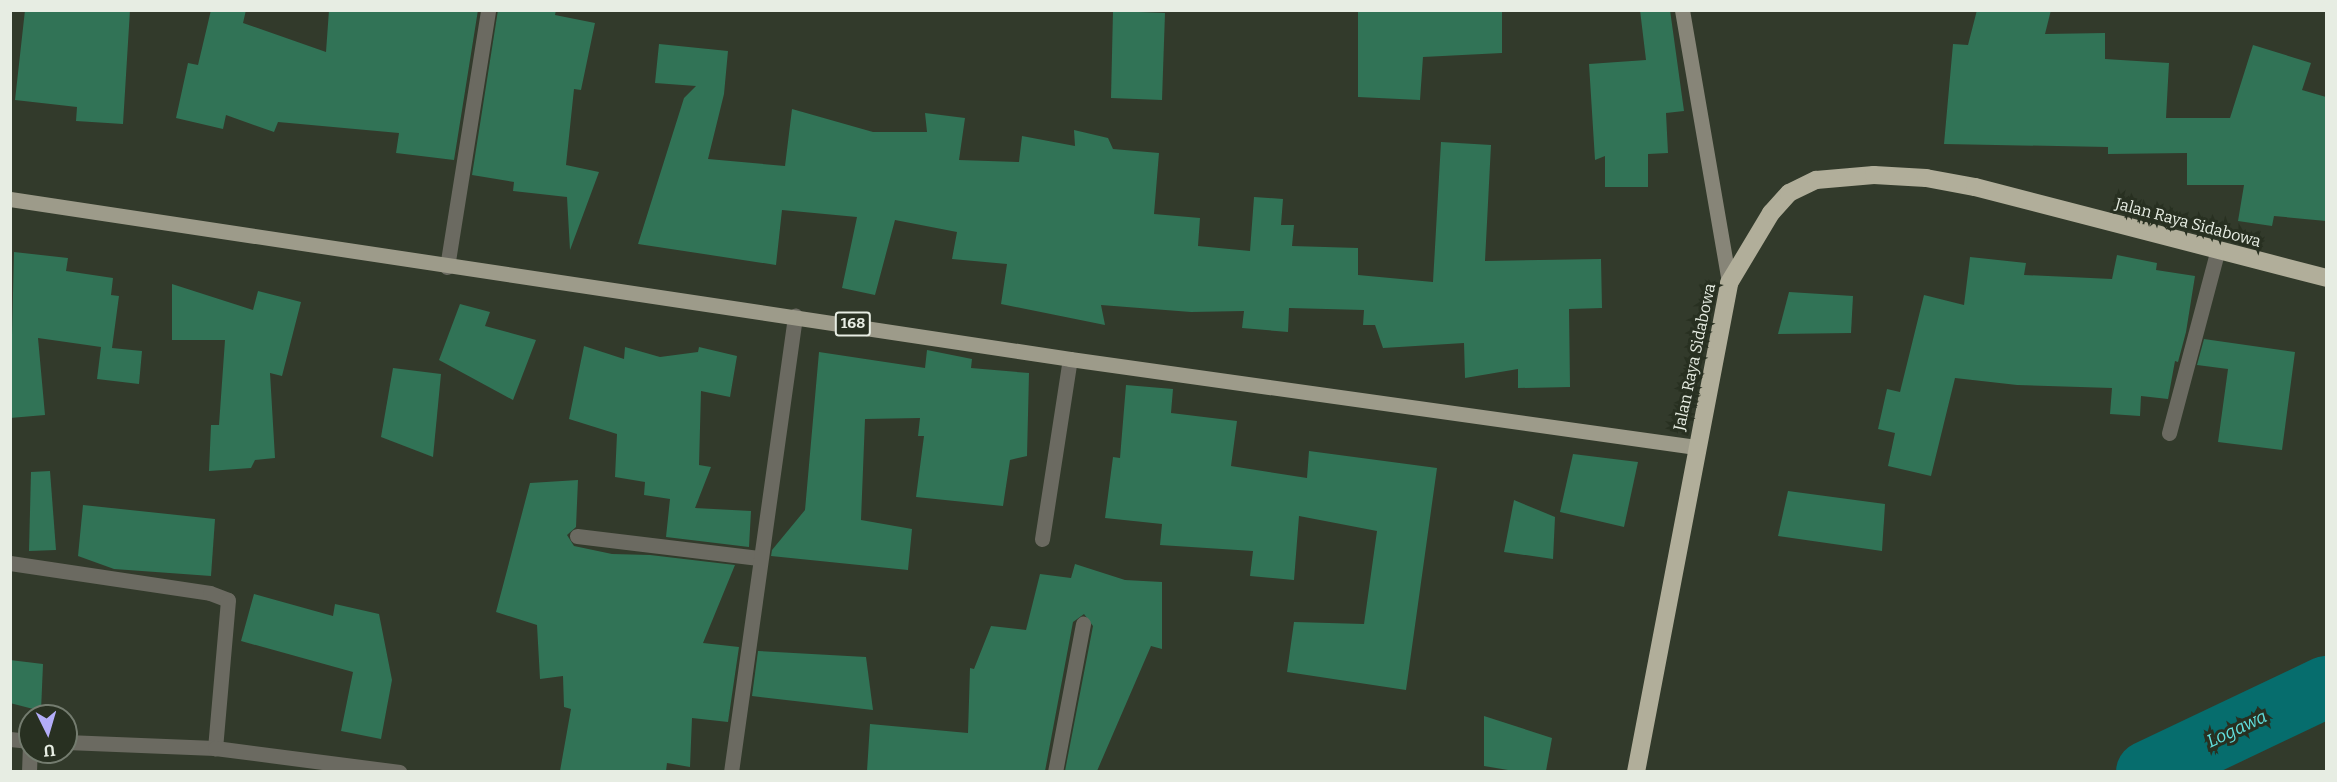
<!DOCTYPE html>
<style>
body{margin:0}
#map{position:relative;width:2337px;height:782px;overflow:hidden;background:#323a2b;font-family:Bitter,serif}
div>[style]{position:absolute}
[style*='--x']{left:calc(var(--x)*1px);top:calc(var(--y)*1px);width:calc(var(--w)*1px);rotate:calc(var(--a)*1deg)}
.river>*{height:62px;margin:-31px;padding:0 31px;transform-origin:31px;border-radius:31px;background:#066d6d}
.building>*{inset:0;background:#317356}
.street>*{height:15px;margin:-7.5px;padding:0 7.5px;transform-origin:7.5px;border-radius:7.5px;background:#6b6a61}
.secondary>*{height:15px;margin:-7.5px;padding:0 7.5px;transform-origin:7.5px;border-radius:7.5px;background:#878578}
.primary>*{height:15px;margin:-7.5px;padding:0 7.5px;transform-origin:7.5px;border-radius:7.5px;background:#9d9b8a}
.highway>*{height:18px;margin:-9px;padding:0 9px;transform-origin:9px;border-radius:9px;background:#b1ae9a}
span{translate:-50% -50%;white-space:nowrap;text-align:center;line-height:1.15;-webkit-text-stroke:6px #283021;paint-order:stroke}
.shield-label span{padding:2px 4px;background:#283021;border:2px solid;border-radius:4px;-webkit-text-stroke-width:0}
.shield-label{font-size:15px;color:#e7ede3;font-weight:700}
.street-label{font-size:16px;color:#e7ede3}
.water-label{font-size:18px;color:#61dfdd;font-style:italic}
.frame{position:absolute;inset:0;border:12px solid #e7ede3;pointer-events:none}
.north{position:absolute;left:18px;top:704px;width:60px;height:60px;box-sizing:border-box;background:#283021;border:2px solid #747c6f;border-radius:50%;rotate:175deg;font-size:16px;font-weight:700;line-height:24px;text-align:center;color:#e7ede3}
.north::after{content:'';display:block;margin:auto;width:21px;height:27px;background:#b3adf9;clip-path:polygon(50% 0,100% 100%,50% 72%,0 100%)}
</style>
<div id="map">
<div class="river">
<div style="--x:2147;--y:772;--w:198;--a:-25.4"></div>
</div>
<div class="building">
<div style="clip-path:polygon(25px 10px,130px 10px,123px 124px,76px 121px,77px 107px,15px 100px)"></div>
<div style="clip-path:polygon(211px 10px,246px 10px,243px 23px,326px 52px,329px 10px,478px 10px,454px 160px,396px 153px,399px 133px,278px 122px,274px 132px,226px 115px,223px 129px,176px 118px,188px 63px,198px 65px)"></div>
<div style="clip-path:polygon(498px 10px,556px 10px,555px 15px,595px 23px,581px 90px,574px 89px,566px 165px,599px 172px,570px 250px,567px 197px,513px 191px,514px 182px,472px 175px)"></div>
<div style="clip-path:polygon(1358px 10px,1502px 10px,1502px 53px,1423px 57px,1420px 100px,1358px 97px)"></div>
<div style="clip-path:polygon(1640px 10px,1670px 10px,1684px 111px,1666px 113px,1668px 153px,1648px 154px,1648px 187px,1605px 187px,1605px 156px,1595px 160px,1589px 64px,1646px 60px)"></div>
<div style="clip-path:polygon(1977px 10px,2051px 10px,2045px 34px,2105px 33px,2105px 59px,2169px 63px,2166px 118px,2230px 118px,2253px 45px,2311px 63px,2302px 90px,2326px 97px,2326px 221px,2274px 216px,2272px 226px,2238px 221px,2244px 185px,2187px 185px,2187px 153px,2108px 154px,2108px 147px,1944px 144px,1953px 44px,1968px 45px)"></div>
<div style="clip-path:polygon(1113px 11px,1165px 13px,1162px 100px,1111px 98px)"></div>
<div style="clip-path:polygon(659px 44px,728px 51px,724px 94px,708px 159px,785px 166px,792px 109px,873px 132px,927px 132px,925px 113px,965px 118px,959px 160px,1019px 162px,1022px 136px,1075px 146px,1074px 130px,1108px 138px,1113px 149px,1159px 153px,1154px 214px,1200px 218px,1198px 246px,1250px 251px,1254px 197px,1283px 199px,1281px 225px,1294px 225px,1292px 246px,1358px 248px,1358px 275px,1433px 282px,1441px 142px,1491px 145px,1485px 261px,1601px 259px,1602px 308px,1569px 309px,1570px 387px,1518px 388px,1518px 369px,1465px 378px,1464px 343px,1383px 348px,1375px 325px,1363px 325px,1364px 310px,1289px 308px,1288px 332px,1242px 328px,1244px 311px,1191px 312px,1101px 305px,1105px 325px,1001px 304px,1007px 264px,952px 259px,957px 232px,895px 220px,875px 295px,842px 288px,857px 217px,782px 210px,776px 265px,638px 244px,684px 98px,696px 86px,655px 83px)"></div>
<div style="clip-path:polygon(14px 252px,68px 258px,66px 271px,113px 278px,111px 295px,119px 296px,112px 348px,142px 351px,139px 384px,97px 379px,101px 347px,38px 338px,45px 415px,10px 418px)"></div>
<div style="clip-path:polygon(2117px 255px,2157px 263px,2156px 270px,2195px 276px,2186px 332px,2178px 362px,2175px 361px,2168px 399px,2141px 396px,2140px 416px,2110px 414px,2112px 388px,2017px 385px,1955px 378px,1931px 476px,1888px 466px,1895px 433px,1878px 429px,1887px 389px,1900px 392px,1924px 295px,1964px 305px,1970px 257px,2026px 263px,2024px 275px,2112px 279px)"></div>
<div style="clip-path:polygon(172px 284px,253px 310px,258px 291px,301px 302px,282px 376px,270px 373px,275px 458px,255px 460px,251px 468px,209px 471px,211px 425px,219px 425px,225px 340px,172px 340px)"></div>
<div style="clip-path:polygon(1789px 292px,1853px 296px,1851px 333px,1778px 334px)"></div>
<div style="clip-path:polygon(460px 304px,490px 312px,485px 326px,536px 340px,513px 400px,439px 360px)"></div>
<div style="clip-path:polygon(2204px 339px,2295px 352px,2282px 450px,2218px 442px,2228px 369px,2197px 365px)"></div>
<div style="clip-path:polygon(584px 346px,624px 359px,625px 347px,660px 357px,698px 352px,699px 347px,737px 356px,730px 397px,701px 391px,699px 465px,711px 467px,695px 508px,751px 511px,749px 547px,666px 537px,670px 499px,644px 495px,645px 482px,615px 477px,617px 434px,569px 419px)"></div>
<div style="clip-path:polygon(927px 350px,972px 359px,971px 368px,1029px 373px,1027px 456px,1010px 460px,1003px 506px,916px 497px,924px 436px,918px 436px,920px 418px,865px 419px,861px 520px,912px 529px,908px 570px,771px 556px,772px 550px,805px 510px,819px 352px,925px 368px)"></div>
<div style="clip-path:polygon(393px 368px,441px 374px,433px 457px,381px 437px)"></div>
<div style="clip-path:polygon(1126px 385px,1173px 389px,1171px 413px,1237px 421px,1231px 466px,1307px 478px,1309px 451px,1437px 468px,1406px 690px,1287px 672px,1294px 622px,1364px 624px,1377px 531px,1299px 516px,1294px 580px,1250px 576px,1253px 551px,1160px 545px,1162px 524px,1105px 518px,1113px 457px,1120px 458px)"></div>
<div style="clip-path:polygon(1573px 454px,1638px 462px,1624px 527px,1560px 512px)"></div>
<div style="clip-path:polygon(50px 471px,56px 550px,29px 551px,31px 472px)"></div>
<div style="clip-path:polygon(578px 480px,576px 527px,567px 535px,574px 546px,612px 554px,650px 555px,735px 565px,703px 643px,739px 647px,728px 722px,692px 718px,690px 767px,667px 763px,666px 771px,560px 771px,571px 709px,564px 707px,563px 676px,540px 679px,537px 625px,496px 612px,530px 483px)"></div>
<div style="clip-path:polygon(1788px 491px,1885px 504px,1882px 551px,1778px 536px)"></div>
<div style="clip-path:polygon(1514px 500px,1555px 517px,1553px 559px,1504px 552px)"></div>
<div style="clip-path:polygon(83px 505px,215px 519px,211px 576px,114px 569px,78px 556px)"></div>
<div style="clip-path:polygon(1075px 564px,1125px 580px,1162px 582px,1162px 649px,1151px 646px,1097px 771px,1065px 771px,1093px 626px,1084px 614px,1073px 622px,1045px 771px,867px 771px,870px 724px,968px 733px,970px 668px,974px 669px,991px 626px,1026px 630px,1040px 574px,1071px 578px)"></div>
<div style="clip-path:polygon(254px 594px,333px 616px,335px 604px,379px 614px,392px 680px,381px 739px,341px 731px,353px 672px,241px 641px)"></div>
<div style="clip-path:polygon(758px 651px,866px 657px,873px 710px,752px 696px)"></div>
<div style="clip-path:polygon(10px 660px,43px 664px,41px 711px,10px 703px)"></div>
<div style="clip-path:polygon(1484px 716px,1552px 738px,1546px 771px,1514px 771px,1484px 766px)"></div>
</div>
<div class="street">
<div style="--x:447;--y:267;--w:260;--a:-80.9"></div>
<div style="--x:2169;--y:433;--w:187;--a:-75.1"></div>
<div style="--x:577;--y:536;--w:183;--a:6.9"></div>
<div style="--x:1042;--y:539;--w:182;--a:-81.2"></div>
<div style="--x:10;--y:563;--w:202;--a:8.5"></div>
<div style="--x:210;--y:593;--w:19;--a:21"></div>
<div style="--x:228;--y:600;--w:149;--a:95"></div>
<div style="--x:215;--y:748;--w:149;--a:-177.7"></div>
<div style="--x:10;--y:739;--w:20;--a:6"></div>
<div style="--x:215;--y:748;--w:186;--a:7.4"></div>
<div style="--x:29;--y:772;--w:26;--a:-88"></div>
<div style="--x:731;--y:772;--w:461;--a:-82"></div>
<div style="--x:1055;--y:772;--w:151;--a:-79.3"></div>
</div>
<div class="secondary">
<div style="--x:1682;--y:10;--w:277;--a:80.2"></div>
</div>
<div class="primary">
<div style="--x:10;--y:199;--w:1072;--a:8.58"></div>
<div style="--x:1070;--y:359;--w:632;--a:8"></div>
</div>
<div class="highway">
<div style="--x:1636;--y:772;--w:498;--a:-79.2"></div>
<div style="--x:1729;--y:283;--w:82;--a:-59"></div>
<div style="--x:1771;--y:213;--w:27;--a:-48"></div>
<div style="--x:1789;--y:193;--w:30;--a:-26"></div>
<div style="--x:1816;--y:180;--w:58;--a:-4.9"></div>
<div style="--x:1874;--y:175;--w:52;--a:3.3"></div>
<div style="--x:1926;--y:178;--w:50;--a:10.4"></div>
<div style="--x:1975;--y:187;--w:363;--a:14.5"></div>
</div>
<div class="shield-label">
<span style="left:853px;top:324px">168</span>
</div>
<div class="street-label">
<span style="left:2188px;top:223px;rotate:15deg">Jalan Raya Sidabowa</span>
<span style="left:1695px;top:357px;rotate:-78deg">Jalan Raya Sidabowa</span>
</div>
<div class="water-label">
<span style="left:2237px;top:729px;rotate:-25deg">Logawa</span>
</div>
<div class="frame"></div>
<div class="north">U</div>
</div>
